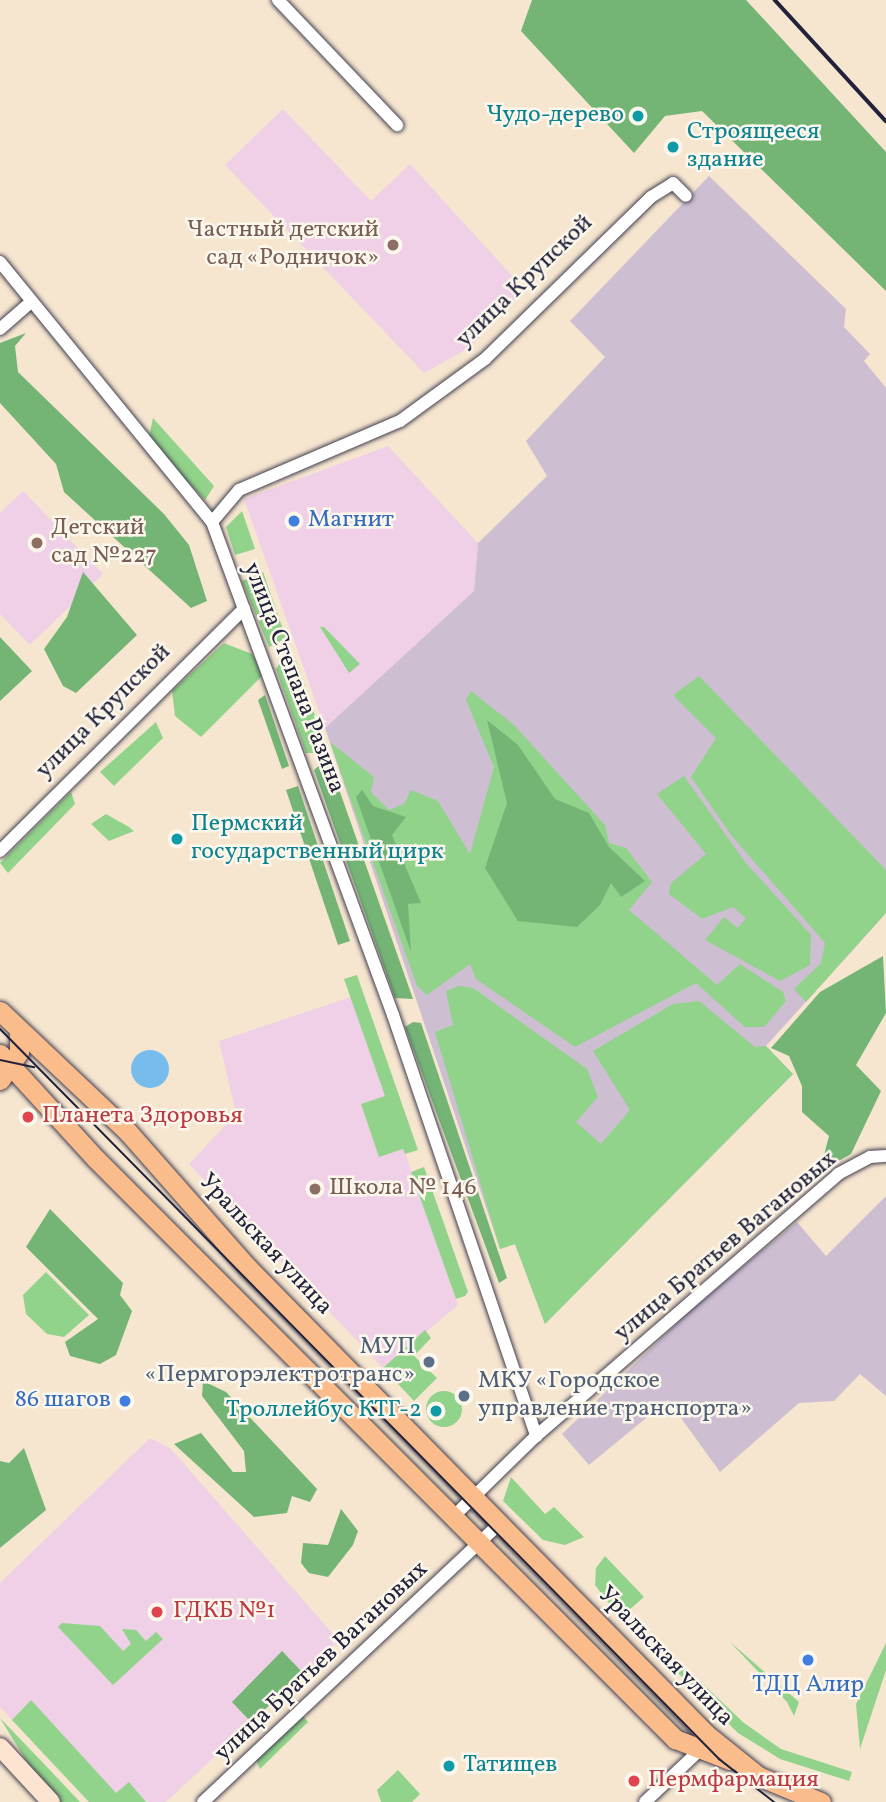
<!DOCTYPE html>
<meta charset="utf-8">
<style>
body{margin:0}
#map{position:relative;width:886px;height:1802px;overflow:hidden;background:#f6e6cf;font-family:Vollkorn,serif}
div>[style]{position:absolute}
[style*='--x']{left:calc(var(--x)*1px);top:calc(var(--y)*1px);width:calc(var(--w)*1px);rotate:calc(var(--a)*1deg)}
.built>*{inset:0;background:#efd0e6}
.industrial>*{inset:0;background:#cdbed2}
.green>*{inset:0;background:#91d38a}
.round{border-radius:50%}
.forest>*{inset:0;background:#74b576}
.water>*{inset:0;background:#76bdee}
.roads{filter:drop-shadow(0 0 2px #423f51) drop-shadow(0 0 2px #423f51)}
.street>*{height:12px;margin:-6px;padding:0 6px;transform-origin:6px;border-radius:6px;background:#fff}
.secondary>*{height:18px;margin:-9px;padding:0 9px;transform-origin:9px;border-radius:9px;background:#fde4d0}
.primary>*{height:19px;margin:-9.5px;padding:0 9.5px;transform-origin:9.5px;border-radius:9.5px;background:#f9bc8a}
.tram>*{height:2px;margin:-1px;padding:0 1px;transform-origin:1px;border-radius:1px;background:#22223b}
.rail>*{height:3.5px;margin:-1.75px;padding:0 1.75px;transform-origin:1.75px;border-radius:1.75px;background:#22223b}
.dots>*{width:19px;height:19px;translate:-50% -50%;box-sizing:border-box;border:4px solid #fbf7ec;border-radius:50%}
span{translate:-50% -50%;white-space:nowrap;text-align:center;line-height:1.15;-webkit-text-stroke:5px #fbf7ec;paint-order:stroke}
.culture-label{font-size:24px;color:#0d838f}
.right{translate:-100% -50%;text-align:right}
.left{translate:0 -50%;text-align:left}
.education-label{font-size:24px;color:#785e54}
.street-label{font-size:24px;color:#22223b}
.shop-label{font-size:24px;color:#366cbe}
.health-label{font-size:24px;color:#be3a42}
.service-label{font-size:24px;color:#4e5e75}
</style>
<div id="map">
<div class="built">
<div style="clip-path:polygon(283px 109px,371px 201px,410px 164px,524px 289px,469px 348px,424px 373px,225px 165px)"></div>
<div style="clip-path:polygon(388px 446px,478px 543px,474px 591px,325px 728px,244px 499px)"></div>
<div style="clip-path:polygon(23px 491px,103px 574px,30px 645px,0 614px,0 513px)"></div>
<div style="clip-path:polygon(351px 997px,458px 1305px,383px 1368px,189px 1164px,236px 1114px,219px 1041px)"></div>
<div style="clip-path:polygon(150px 1438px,171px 1449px,339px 1641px,166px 1802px,89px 1802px,0 1707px,0 1583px)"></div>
</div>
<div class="industrial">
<div style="clip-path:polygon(709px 176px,846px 309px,844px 327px,870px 354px,864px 361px,886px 388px,886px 913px,766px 1046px,793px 1074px,545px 1324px,515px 1244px,500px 1249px,325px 728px,474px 591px,478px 543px,547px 476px,526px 441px,605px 357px,570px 321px)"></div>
<div style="clip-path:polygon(886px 1196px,886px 1396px,860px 1374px,834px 1401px,799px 1403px,720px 1472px,668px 1400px,589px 1465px,562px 1434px,692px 1309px,797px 1222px,826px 1256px)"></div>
</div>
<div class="green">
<div style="clip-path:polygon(153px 418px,214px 486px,205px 500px,148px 441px)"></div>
<div style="clip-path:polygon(242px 511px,255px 549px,235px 555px,226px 527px)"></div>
<div style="clip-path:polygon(263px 572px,286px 638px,269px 647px,242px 581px)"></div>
<div style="clip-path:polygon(320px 627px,324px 627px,360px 664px,349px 673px)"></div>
<div style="clip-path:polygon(224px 643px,252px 654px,264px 674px,201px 737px,175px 716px,172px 691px)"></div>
<div style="clip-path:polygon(281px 660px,296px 661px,325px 744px,314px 753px,306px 753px,276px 669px)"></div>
<div style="clip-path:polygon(699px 676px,886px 870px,886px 913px,806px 1002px,794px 989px,821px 963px,825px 943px,731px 835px,691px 777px,716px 738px,673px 695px)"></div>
<div style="clip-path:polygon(471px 691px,514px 725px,605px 825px,609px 843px,626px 848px,652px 882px,629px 910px,717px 985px,740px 964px,783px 992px,786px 1001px,764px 1027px,745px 1027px,696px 983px,575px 1047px,476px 979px,470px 964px,427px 995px,417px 986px,330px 742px,374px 777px,371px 792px,389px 810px,404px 804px,411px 790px,438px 801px,470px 854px,494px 767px,466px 700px)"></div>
<div style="clip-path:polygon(156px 722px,163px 738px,114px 786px,100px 772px)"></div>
<div style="clip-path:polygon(684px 776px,745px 862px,811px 935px,810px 965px,780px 981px,705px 940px,724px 917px,738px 928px,746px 918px,733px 907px,702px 919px,669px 894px,671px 883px,706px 854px,657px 794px)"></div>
<div style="clip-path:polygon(71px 792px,75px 804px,8px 873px,0 863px)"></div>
<div style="clip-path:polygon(106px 814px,129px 827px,134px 831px,109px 841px,91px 824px)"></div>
<div style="clip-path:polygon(357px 975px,418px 1150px,405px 1154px,403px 1149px,379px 1157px,361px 1104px,385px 1096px,344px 979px)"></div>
<div style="clip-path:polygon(459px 986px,473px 988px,587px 1069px,598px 1097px,576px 1122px,601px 1144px,630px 1110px,593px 1051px,673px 1004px,699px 1001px,755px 1047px,766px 1046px,793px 1074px,545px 1324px,515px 1244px,500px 1249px,435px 1032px,453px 1025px,446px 991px)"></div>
<div style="clip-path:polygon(424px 1167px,468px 1292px,465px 1296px,456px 1299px,411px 1172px)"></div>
<div style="clip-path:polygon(46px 1272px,89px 1315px,64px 1337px,47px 1334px,26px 1314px,23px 1295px)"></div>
<div style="clip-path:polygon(425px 1330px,431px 1338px,414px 1356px,437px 1378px,414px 1401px,383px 1368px)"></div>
<div class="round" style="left:426px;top:1391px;width:36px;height:36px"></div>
<div style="clip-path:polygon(511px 1477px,545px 1514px,554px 1507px,584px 1537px,565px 1545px,543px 1540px,503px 1501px)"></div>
<div style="clip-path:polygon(605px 1556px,644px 1597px,620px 1618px,595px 1585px,596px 1568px)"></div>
<div style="clip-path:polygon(62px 1623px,100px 1626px,123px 1651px,131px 1644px,122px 1629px,136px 1630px,146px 1641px,156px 1632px,163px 1639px,113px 1685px,58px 1627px)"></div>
<div style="clip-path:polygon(729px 1641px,799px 1702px,794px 1716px,787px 1702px)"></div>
<div style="clip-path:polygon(886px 1643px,886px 1670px,860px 1749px,856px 1704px)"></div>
<div style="clip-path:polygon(683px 1665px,744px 1723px,781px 1749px,852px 1772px,849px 1781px,780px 1759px,738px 1733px,675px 1670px)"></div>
<div style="clip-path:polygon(31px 1700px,116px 1793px,129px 1782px,146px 1802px,89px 1802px,12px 1720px)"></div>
<div style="clip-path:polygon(303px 1716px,308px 1722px,260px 1769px,256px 1760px)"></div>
<div style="clip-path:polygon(0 1718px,47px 1767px,80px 1802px,61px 1802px,33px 1772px)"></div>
<div style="clip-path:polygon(398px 1770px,420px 1794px,412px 1802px,381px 1802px,377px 1790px)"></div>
</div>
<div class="forest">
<div style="clip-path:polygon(532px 0,746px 0,886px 152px,886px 291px,702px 111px,665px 116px,634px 153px,521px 31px)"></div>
<div style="clip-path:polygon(26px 333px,15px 346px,18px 372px,164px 514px,189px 545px,207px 601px,191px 608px,64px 492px,56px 464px,0 403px,0 343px)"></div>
<div style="clip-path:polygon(83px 572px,137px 635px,76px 693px,63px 686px,44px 649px,67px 617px)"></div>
<div style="clip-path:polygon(0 637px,32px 671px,0 701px)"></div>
<div style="clip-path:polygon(265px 695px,289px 766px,282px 769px,258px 700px)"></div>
<div style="clip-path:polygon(487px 720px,518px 745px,555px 799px,589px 813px,609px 847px,645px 881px,621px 897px,611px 883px,600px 905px,577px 927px,518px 921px,485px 868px,507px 803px)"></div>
<div style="clip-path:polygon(328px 758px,413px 999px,395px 998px,314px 770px)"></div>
<div style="clip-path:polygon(298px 786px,350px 941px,338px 945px,286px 790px)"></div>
<div style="clip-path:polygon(362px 790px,373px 806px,406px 817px,392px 835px,421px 903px,408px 904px,411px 952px,356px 797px)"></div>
<div style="clip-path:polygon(883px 956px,886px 1013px,856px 1065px,881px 1091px,851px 1154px,835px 1163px,823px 1159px,829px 1136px,802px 1112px,802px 1086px,789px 1056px,771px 1048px,820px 992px)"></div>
<div style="clip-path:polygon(413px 1022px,421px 1023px,507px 1278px,499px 1283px,405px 1027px)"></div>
<div style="clip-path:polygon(50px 1209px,123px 1283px,120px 1295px,132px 1311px,116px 1355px,100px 1364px,70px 1356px,65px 1342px,98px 1319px,26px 1247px)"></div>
<div style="clip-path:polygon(203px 1381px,226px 1392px,317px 1489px,310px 1502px,292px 1496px,287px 1513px,254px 1517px,174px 1444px,201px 1433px,233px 1472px,246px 1472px,244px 1451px,202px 1396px)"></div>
<div style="clip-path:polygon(24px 1448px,46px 1510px,0 1548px,0 1461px,9px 1463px)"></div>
<div style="clip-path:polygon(341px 1509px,358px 1531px,353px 1545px,328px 1577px,309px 1573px,301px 1563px,303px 1543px,328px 1545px)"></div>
<div style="clip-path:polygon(282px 1651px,304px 1674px,251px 1722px,232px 1702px)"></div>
</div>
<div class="water">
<div class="round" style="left:131px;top:1050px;width:38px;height:38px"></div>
</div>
<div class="roads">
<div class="street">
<div style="--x:278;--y:0;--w:173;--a:46.4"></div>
<div style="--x:0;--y:262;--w:335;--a:50.8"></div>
<div style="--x:212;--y:522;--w:525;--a:69.84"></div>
<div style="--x:393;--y:1015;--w:445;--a:71.2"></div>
<div style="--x:0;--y:329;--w:41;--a:-41.1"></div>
<div style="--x:212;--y:522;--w:42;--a:-49.8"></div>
<div style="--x:239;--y:490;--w:175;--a:-23.2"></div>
<div style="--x:400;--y:421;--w:105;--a:-36.1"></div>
<div style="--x:485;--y:359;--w:232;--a:-44.3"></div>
<div style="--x:651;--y:197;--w:26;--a:-32"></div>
<div style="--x:673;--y:183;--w:18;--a:45"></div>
<div style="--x:0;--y:851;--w:344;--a:-44.8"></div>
<div style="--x:455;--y:1515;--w:113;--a:-44.3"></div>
<div style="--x:536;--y:1436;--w:400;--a:-40.9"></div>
<div style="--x:838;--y:1174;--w:36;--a:-28"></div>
<div style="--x:870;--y:1157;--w:16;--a:-4"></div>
<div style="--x:203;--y:1802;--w:407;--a:-43.2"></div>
<div style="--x:645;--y:1802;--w:83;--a:-43.5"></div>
</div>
<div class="secondary">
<div style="--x:0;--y:1747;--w:75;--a:47.2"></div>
</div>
<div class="primary">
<div style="--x:0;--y:1011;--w:176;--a:43.4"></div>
<div style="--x:128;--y:1132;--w:181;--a:48.6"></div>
<div style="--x:248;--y:1268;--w:655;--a:45.49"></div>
<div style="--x:707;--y:1735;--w:65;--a:38.8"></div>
<div style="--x:758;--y:1776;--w:68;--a:22.4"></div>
<div style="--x:0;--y:1054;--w:142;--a:47.6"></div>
<div style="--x:96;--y:1159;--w:820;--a:45.05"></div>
<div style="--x:675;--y:1739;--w:59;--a:20.9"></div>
<div style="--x:0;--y:1080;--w:34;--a:-56"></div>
<div style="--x:19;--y:1052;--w:22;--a:-90"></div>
</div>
</div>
<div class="tram">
<div style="--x:0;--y:1029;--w:1025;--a:45.43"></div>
<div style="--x:719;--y:1759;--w:70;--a:38"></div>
<div style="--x:0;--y:1060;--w:35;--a:12"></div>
</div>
<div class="rail">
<div style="--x:775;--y:0;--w:164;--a:47.5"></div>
</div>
<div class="dots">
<div style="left:638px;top:116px;background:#0f9aa8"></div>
<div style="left:673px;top:147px;background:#0f9aa8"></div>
<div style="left:393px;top:245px;background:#8d6e63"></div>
<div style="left:294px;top:521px;background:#3f7fe0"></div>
<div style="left:37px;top:543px;background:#8d6e63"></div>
<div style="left:177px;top:839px;background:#0f9aa8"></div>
<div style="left:28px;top:1117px;background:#e0444e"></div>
<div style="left:315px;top:1189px;background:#8d6e63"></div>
<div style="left:429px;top:1362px;background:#5c6f8a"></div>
<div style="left:464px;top:1396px;background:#5c6f8a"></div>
<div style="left:125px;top:1401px;background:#3f7fe0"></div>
<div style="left:436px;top:1411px;background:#0f9aa8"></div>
<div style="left:157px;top:1612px;background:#e0444e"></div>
<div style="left:808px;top:1660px;background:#3f7fe0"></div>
<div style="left:449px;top:1766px;background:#0f9aa8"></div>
<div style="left:634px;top:1781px;background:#e0444e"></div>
</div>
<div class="culture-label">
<span class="right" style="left:624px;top:116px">Чудо-дерево</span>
<span class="left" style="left:687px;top:147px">Строящееся<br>здание</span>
<span class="left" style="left:191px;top:839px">Пермский<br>государственный цирк</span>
<span class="right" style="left:422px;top:1411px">Троллейбус КТГ-2</span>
<span class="left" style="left:463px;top:1766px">Татищев</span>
</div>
<div class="education-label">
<span class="right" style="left:379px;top:245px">Частный детский<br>сад «Родничок»</span>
<span class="left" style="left:51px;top:543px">Детский<br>сад №227</span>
<span class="left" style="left:329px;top:1189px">Школа № 146</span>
</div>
<div class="street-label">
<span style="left:525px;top:282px;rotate:-44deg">улица Крупской</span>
<span style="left:293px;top:678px;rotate:69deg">улица Степана Разина</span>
<span style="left:104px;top:712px;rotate:-45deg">улица Крупской</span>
<span style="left:265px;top:1245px;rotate:47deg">Уральская улица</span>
<span style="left:726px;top:1247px;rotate:-40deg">улица Братьев Вагановых</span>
<span style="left:665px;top:1657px;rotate:46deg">Уральская улица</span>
<span style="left:322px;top:1662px;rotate:-43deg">улица Братьев Вагановых</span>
</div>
<div class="shop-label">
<span class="left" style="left:308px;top:521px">Магнит</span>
<span class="right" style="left:111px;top:1401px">86 шагов</span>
<span style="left:808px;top:1686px">ТДЦ Алир</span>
</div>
<div class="health-label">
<span class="left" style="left:42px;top:1117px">Планета Здоровья</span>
<span class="left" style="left:173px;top:1612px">ГДКБ №1</span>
<span class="left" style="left:648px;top:1781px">Пермфармация</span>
</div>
<div class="service-label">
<span class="right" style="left:415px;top:1362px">МУП<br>«Пермгорэлектротранс»</span>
<span class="left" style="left:478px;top:1396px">МКУ «Городское<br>управление транспорта»</span>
</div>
</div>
